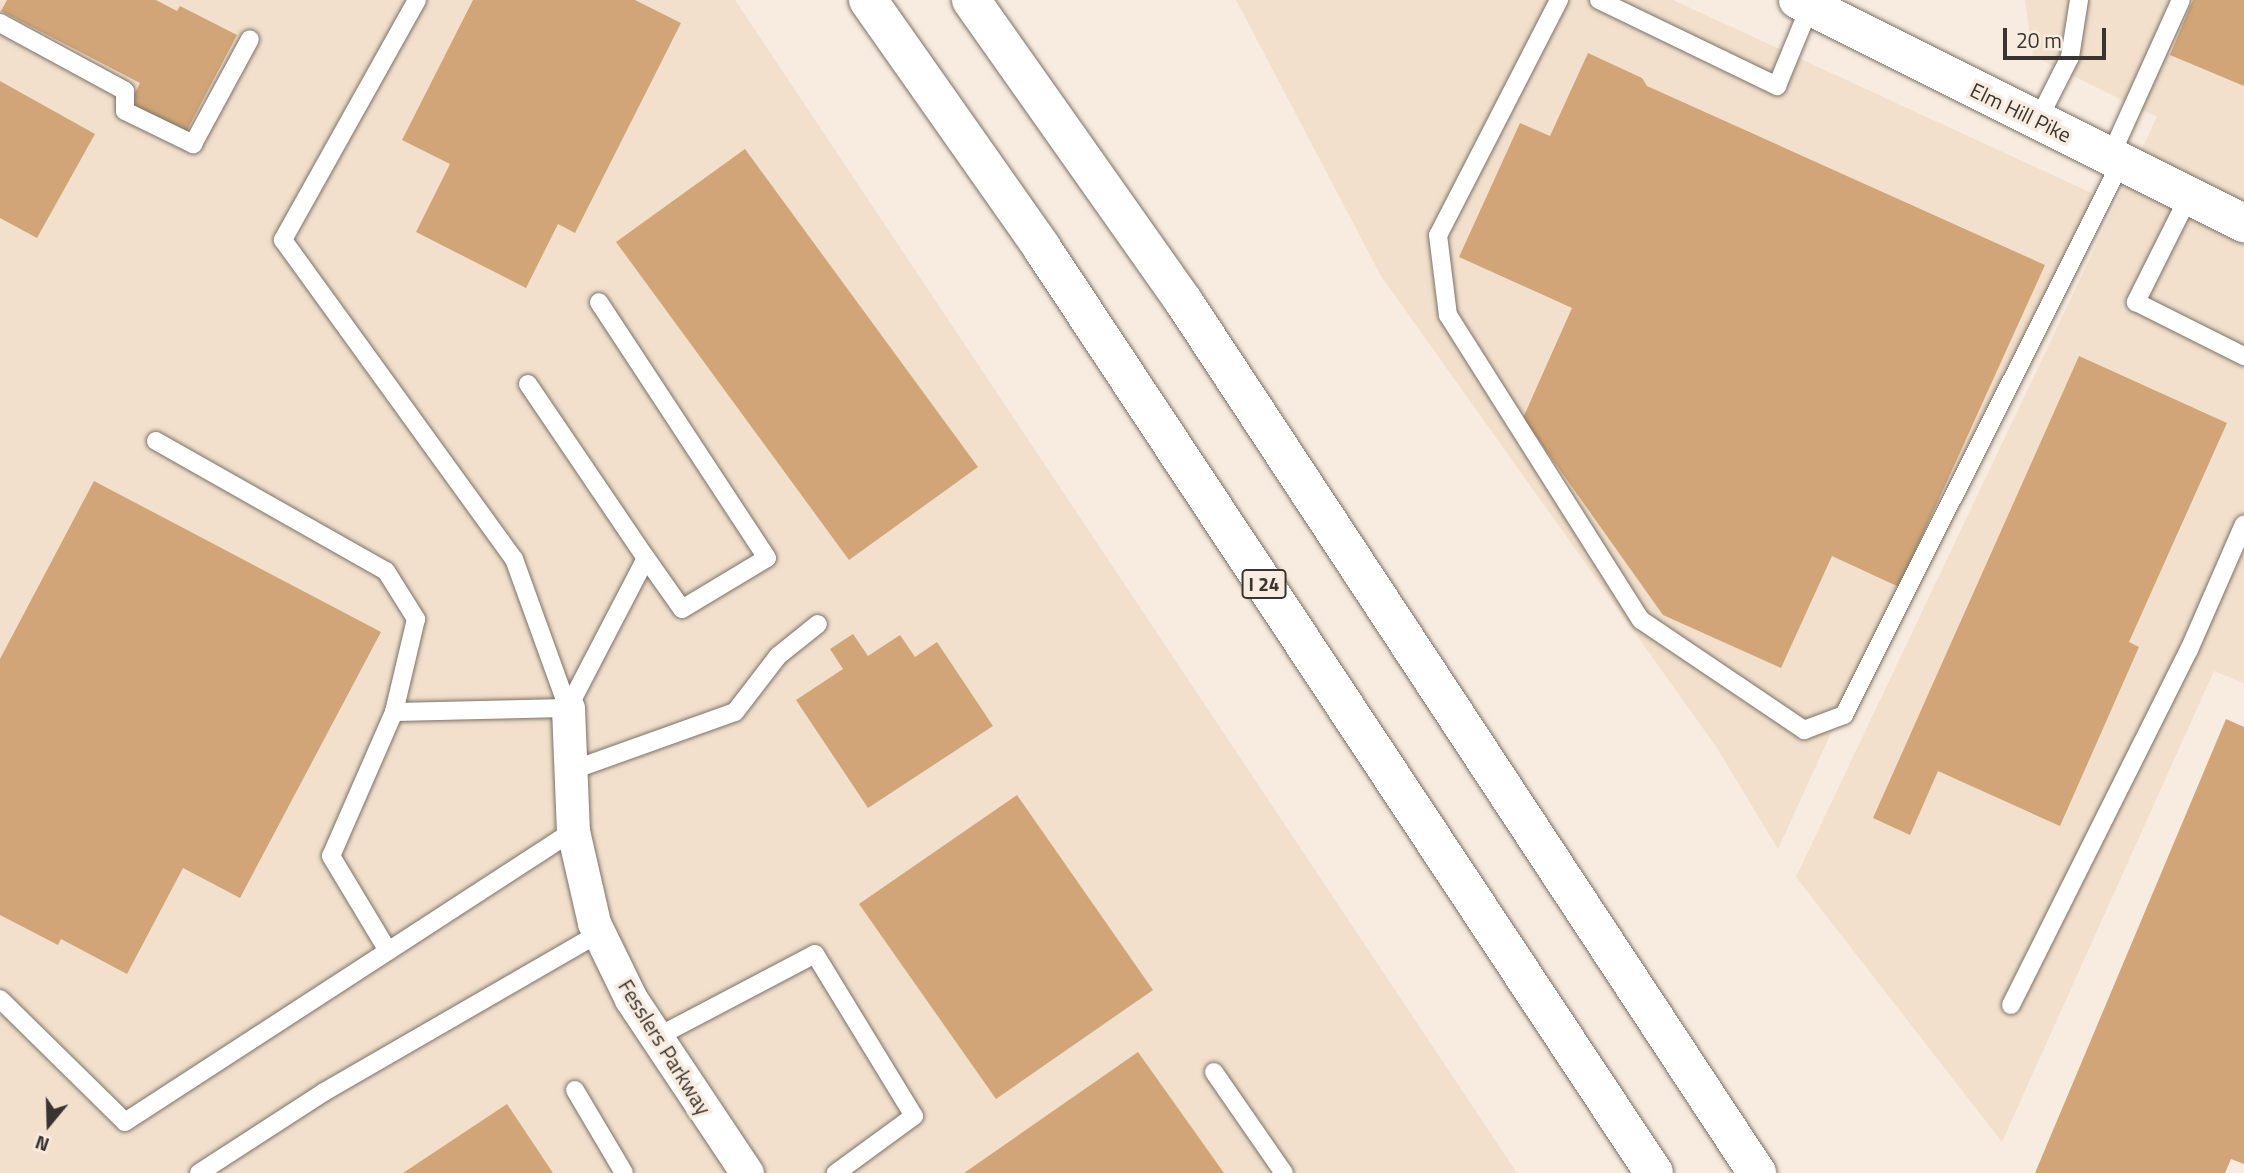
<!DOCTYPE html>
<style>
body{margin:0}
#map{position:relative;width:2244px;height:1173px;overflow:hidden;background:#f8ebdf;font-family:"Titillium Web",sans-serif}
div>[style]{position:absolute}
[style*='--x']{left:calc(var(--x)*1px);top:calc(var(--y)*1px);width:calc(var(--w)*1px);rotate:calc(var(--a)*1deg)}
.built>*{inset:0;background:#f2e0cd}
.building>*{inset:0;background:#d1a577}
.roads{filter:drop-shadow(0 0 2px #7d7267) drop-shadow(0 0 2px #7d7267)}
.lane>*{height:18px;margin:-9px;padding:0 9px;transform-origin:9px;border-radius:9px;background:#fff}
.street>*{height:33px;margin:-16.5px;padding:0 16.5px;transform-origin:16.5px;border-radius:16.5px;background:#fff}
.secondary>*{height:38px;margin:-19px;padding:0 19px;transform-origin:19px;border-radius:19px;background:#fff}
.highway>*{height:38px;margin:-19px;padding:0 19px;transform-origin:19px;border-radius:19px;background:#fff}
span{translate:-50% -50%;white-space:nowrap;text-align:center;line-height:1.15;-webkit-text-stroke:7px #f8ebdf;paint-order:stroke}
.shield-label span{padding:2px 5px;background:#f8ebdf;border:2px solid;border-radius:5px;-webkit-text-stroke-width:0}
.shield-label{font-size:19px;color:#39342f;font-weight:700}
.street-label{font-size:21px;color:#39342f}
.north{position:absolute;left:14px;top:1089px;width:70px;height:70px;-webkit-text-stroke:5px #f8ebdf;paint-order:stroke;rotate:199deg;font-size:19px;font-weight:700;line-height:28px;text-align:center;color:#39342f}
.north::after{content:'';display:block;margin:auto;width:24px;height:32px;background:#39342f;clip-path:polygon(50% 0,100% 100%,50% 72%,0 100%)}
.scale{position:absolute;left:2003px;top:28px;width:103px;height:32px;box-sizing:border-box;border:4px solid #39342f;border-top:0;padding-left:9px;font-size:21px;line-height:24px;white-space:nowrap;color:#39342f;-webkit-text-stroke:5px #f8ebdf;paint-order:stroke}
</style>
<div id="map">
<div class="built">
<div style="clip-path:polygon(0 0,735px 0,1517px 1173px,0 1173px)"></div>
<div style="clip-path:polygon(1236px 0,1673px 0,2096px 195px,1843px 707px,1778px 849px,1717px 748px,1381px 276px)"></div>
<div style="clip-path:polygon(2025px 0,2244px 0,2244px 683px,2214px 671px,2002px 1142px,1796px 877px,2157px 117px,2033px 56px)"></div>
</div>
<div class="building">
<div style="clip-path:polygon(7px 0,156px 0,177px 11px,180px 6px,237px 35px,186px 132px,130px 103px,140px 83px,1px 11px)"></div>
<div style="clip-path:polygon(473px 0,635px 0,681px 23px,575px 233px,558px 224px,526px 288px,416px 232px,450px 164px,402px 140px)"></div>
<div style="clip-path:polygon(2193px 0,2244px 0,2244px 86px,2170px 55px)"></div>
<div style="clip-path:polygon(1588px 53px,1642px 78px,1647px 86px,2045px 265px,1899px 587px,1832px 556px,1781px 668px,1663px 615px,1523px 418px,1572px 308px,1459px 257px,1520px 123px,1550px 136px)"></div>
<div style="clip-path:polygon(0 81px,95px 134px,37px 238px,0 218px)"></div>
<div style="clip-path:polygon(745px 149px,978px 467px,849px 560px,616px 242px)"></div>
<div style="clip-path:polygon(2079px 356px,2227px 423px,2129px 642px,2139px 647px,2060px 826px,1938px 771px,1910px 835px,1873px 818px)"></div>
<div style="clip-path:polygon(94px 481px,381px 632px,240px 898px,183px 868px,127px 974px,61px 939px,58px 945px,0 915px,0 659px)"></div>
<div style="clip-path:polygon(853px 634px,868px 656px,900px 635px,915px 657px,937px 642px,993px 726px,868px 808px,796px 700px,843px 669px,830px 649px)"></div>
<div style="clip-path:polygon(2226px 719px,2244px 727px,2244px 1164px,2231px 1159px,2225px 1173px,2035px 1173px)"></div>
<div style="clip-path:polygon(1017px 795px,1153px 990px,996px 1099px,859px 904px)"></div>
<div style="clip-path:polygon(1138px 1052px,1224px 1173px,964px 1173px)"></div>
<div style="clip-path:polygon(507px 1104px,553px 1173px,403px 1173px)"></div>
</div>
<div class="roads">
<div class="lane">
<div style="--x:417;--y:0;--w:275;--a:119.2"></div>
<div style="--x:283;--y:240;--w:394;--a:54.1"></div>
<div style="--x:514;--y:559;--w:158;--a:70.1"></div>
<div style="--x:1559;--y:0;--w:264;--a:117.2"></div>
<div style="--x:1438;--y:235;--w:81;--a:82.9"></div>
<div style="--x:1448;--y:315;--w:361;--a:57.7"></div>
<div style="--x:1641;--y:620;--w:197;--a:34"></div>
<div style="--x:1804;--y:730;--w:43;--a:-20.6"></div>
<div style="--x:1844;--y:715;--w:618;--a:-63.39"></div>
<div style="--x:1599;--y:0;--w:198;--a:25.8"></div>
<div style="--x:1777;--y:86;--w:87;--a:-67.6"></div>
<div style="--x:0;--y:23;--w:142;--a:28.5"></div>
<div style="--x:125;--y:91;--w:20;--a:90"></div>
<div style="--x:125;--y:111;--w:76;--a:25.9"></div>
<div style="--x:193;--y:144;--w:119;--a:-61.5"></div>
<div style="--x:2038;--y:120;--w:71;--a:-63.1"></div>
<div style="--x:2070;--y:57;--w:58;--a:-81"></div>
<div style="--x:2110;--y:157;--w:172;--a:-65.7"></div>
<div style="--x:2189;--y:196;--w:119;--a:116.6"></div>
<div style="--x:2136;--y:302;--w:121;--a:26.6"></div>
<div style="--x:528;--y:384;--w:210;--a:55.9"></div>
<div style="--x:156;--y:441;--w:264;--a:29.5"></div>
<div style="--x:386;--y:571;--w:57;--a:58"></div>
<div style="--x:416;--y:619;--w:96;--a:103.3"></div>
<div style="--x:394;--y:712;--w:157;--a:113.6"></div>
<div style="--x:331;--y:856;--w:111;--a:59"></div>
<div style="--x:568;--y:708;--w:169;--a:-62.5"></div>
<div style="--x:646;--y:558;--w:62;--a:54.8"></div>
<div style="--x:682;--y:609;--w:99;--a:-31"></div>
<div style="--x:767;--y:558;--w:306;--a:-123.3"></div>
<div style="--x:394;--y:712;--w:174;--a:-1.3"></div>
<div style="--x:570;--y:771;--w:175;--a:-19.7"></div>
<div style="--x:735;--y:712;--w:71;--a:-52.5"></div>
<div style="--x:778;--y:656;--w:51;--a:-38.7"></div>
<div style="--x:0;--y:999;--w:175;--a:44.5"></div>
<div style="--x:125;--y:1122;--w:534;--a:-33.01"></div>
<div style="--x:2011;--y:1005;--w:397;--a:-63.4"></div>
<div style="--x:2189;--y:650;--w:137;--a:-66.4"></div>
<div style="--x:657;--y:1037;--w:178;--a:-27.7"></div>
<div style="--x:815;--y:954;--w:190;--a:58.6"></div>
<div style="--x:914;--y:1116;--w:97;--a:143.8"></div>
<div style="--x:1214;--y:1072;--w:123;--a:55.3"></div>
<div style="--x:575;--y:1090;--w:96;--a:59.4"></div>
<div style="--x:199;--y:1173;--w:149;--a:-32.9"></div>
<div style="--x:324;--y:1092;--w:318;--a:-30"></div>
</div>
<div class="street">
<div style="--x:568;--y:708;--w:123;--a:87.7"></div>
<div style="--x:573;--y:831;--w:94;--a:77.1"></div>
<div style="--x:594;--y:923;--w:85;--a:64"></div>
<div style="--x:631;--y:999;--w:209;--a:56.3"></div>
</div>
<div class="secondary">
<div style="--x:1798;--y:0;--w:499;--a:26.6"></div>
</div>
<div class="highway">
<div style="--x:868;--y:0;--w:303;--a:54.9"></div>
<div style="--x:1042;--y:248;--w:1109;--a:56.51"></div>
<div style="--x:971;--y:0;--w:370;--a:54.8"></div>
<div style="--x:1184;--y:302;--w:1043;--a:56.66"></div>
</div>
</div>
<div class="shield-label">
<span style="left:1264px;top:584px">I 24</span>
</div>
<div class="street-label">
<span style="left:2021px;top:112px;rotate:26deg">Elm Hill Pike</span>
<span style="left:665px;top:1047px;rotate:58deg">Fesslers Parkway</span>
</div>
<div class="north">N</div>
<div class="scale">20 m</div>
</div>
